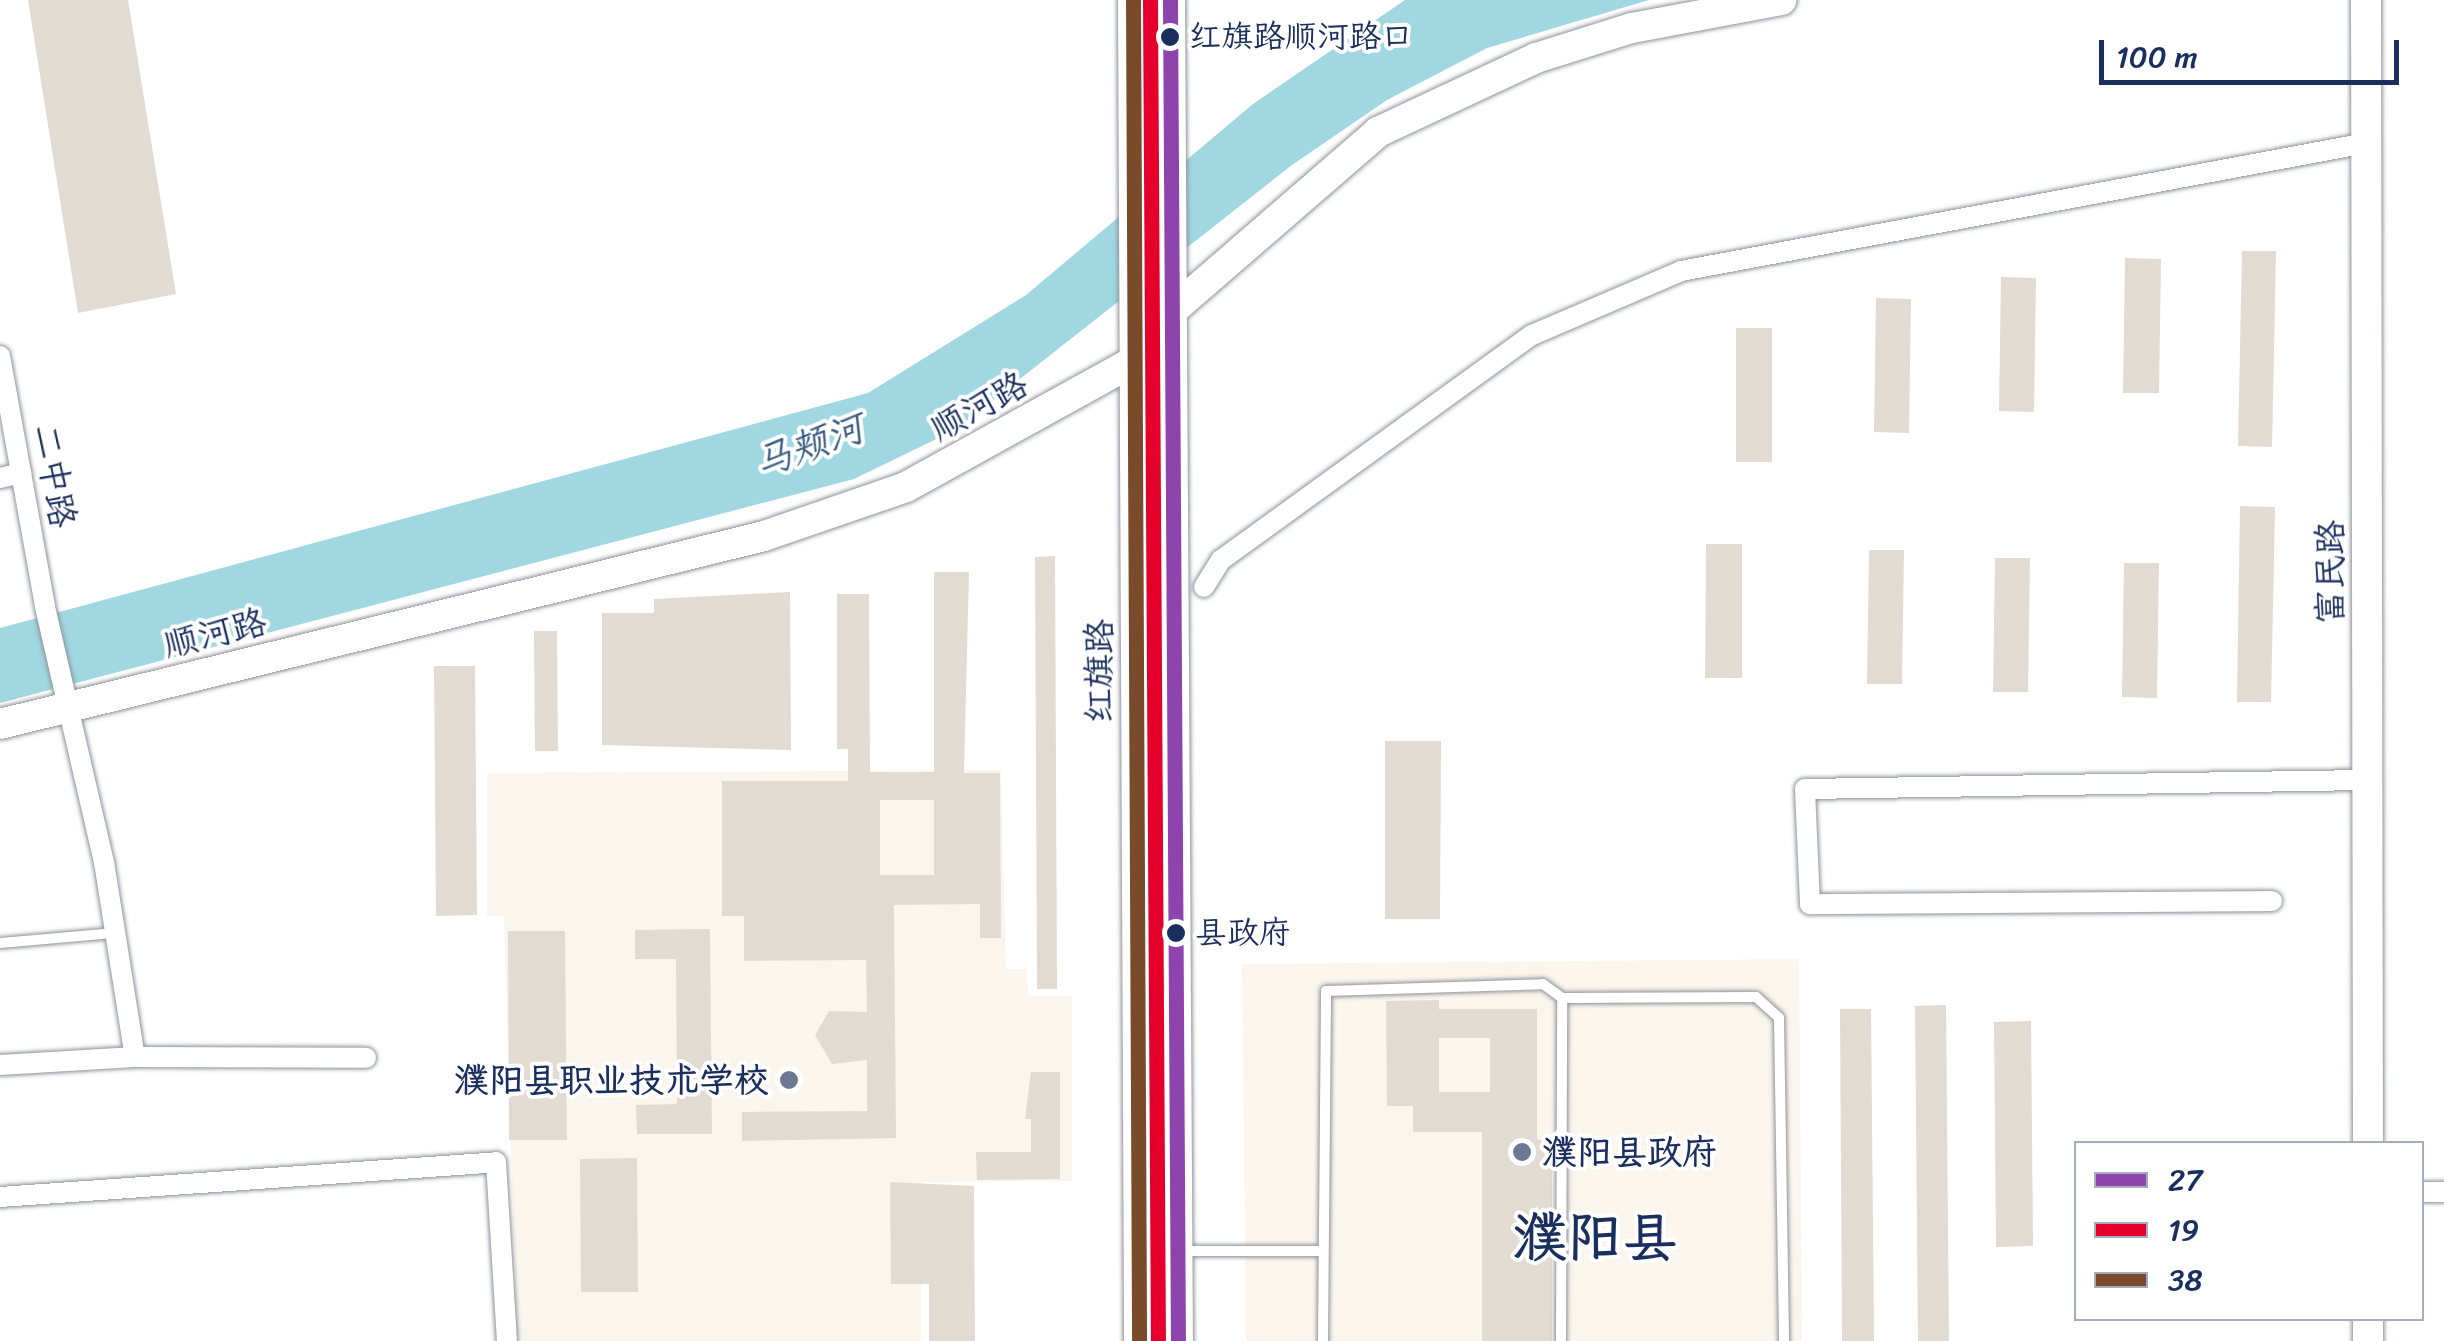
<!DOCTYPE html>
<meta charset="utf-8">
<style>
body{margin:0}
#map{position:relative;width:2444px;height:1341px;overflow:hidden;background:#fff;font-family:Sriracha,"LXGW WenKai TC",sans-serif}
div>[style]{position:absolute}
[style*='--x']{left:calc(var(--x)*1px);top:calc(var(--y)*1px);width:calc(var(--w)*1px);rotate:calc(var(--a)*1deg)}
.built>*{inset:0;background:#faf5ed}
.water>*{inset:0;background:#a0d7e1}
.building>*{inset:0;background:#e1dbd2}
.roads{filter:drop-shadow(0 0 2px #8e929a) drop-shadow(0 0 2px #8e929a)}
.lane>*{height:10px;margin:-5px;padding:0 5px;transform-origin:5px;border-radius:5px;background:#fff}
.street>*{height:20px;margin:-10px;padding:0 10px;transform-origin:10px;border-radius:10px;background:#fff}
.secondary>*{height:30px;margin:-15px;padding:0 15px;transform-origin:15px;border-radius:15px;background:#fff}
.bus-1>*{height:15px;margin:-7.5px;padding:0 7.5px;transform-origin:7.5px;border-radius:7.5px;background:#8e44ad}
.bus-2>*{height:15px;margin:-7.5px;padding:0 7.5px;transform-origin:7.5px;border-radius:7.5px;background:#e4002b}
.bus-3>*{height:15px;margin:-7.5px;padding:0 7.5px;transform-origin:7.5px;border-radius:7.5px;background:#7a4b2a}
.dots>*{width:28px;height:28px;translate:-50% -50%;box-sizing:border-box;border:5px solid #fff;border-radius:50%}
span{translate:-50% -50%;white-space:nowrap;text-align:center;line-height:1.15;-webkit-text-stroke:8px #fff;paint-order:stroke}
.bus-label{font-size:32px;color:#1b2f5e}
.left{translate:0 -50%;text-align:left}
.street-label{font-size:35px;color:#1b2f5e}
.poi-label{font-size:35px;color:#1b2f5e;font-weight:700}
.right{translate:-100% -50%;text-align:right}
.water-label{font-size:38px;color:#375c81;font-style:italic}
.town-label{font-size:55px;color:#1b2f5e;font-weight:700}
.legend{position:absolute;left:2074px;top:1141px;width:350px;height:180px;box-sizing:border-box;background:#fff;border:2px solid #a4acbf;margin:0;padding:12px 18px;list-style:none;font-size:30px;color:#1b2f5e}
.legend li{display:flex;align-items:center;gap:20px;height:50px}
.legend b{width:50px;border:2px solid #a4acbf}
.scale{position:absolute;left:2099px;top:40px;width:300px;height:45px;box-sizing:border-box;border:5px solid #1b2f5e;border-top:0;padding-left:12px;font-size:30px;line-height:35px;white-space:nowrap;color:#1b2f5e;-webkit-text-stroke:8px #fff;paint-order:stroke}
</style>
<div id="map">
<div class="built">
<div style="clip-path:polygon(1001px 770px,1006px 969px,1027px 969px,1028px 996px,1072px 996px,1072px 1181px,921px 1182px,921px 1341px,517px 1341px,504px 916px,487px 916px,487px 773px)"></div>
<div style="clip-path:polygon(1799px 959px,1802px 1341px,1246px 1341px,1242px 964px)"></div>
</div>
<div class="water">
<div style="clip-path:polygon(1405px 0,1649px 0,1487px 48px,1387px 100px,1292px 165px,955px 430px,854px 479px,0 703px,0 628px,868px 393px,1026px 295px,1253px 104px)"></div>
</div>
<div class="building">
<div style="clip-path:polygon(28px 0,128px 0,176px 294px,78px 313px)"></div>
<div style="clip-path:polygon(2242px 251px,2276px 251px,2272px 447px,2238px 446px)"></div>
<div style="clip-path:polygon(2125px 258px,2161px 259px,2159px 393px,2123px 393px)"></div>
<div style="clip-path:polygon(2001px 277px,2036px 278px,2034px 412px,1999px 411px)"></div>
<div style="clip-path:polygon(1876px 298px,1911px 299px,1909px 433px,1874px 432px)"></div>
<div style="clip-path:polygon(1736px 328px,1772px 328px,1772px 462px,1736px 462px)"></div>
<div style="clip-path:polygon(2240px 506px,2275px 507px,2271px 702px,2237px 702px)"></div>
<div style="clip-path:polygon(1706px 544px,1742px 544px,1742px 678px,1705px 678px)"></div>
<div style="clip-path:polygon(1869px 550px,1904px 550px,1902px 684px,1867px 684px)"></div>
<div style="clip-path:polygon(1055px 556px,1057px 989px,1037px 989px,1035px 557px)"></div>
<div style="clip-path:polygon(1995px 558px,2030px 558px,2028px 692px,1993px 692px)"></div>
<div style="clip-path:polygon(2124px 563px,2159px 563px,2157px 698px,2122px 697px)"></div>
<div style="clip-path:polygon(evenodd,934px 572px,969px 572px,964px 773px,1000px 773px,1001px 938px,980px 938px,980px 904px,894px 905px,896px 1138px,742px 1141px,742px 1112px,867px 1111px,867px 1060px,832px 1064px,815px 1035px,829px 1011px,867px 1012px,866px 960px,744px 961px,744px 916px,722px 916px,722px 781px,848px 781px,848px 749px,837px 749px,837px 594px,869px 594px,870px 772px,934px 772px,934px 572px,880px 800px,934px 800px,934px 875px,880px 875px,880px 800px)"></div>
<div style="clip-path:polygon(790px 592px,791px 750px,602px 745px,602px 613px,654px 613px,654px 599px)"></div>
<div style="clip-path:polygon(534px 631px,557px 631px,558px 751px,535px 751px)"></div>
<div style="clip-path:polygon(434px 666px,475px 666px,477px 915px,436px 916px)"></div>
<div style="clip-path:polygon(1385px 741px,1441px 741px,1440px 919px,1385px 919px)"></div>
<div style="clip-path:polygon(710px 929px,712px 1134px,637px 1134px,636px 1105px,677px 1104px,676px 959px,635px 959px,635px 930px)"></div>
<div style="clip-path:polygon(508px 931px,565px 931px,567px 1140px,509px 1140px)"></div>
<div style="clip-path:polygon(evenodd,1439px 1000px,1439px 1009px,1537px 1009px,1537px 1140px,1552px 1140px,1552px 1341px,1482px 1341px,1482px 1132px,1413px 1132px,1413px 1106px,1387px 1106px,1386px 1001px,1439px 1000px,1439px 1038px,1490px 1038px,1490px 1092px,1439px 1092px,1439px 1038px)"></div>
<div style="clip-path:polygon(1946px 1005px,1949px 1341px,1918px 1341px,1915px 1006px)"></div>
<div style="clip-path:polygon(1840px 1009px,1871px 1009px,1874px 1341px,1842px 1341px)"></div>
<div style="clip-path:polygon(2031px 1021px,2033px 1246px,1996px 1247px,1994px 1022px)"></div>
<div style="clip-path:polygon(1031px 1072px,1060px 1072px,1060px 1179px,977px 1180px,976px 1152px,1031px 1152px,1031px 1119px,1025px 1119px)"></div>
<div style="clip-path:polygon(637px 1158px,638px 1292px,581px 1292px,580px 1159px)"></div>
<div style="clip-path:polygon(890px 1182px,974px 1186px,975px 1341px,929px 1341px,929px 1284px,891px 1284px)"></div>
</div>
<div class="roads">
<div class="lane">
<div style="--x:0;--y:943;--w:114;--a:-5"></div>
<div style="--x:1179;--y:1251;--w:144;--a:0"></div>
<div style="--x:1323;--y:1341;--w:350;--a:-89.5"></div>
<div style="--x:1326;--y:991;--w:217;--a:-1.8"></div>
<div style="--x:1543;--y:984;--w:24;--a:36"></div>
<div style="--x:1562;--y:998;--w:194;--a:-0.3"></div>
<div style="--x:1756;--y:997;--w:31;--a:42"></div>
<div style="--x:1779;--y:1018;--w:323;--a:89.1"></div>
<div style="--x:1561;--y:1341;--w:343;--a:-89.8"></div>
</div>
<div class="street">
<div style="--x:0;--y:356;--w:255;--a:79.8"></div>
<div style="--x:45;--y:607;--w:262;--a:77"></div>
<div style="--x:104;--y:862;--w:197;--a:81"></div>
<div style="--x:0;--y:478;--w:22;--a:-13"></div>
<div style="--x:1204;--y:587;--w:32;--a:-58"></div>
<div style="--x:1221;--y:560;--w:384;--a:-35.9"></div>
<div style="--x:1532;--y:335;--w:162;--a:-23.2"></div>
<div style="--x:1681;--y:271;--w:697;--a:-10.58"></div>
<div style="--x:2272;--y:901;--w:462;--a:179.6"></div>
<div style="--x:1810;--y:904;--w:115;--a:-92.5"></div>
<div style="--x:1805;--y:789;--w:563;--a:-0.92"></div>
<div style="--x:0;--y:1065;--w:135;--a:-3.4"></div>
<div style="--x:135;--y:1057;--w:231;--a:0.2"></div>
<div style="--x:2422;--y:1192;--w:22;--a:0"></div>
<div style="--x:0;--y:1197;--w:497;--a:-4"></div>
<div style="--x:496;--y:1162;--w:179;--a:86.5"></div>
</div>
<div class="secondary">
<div style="--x:1133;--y:0;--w:1341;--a:89.74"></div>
<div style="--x:1170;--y:0;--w:1341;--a:89.66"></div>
<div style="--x:2366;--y:0;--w:1144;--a:89.9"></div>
<div style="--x:0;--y:724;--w:787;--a:-13.82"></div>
<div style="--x:764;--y:536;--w:150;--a:-19"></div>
<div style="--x:906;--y:487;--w:260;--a:-28.9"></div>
<div style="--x:1134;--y:361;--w:67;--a:-52.3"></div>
<div style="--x:1175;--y:308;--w:269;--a:-40.9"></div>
<div style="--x:1378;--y:132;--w:174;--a:-25.1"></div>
<div style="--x:1536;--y:58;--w:101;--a:-17.4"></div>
<div style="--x:1632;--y:28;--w:152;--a:-10.6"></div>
<div style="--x:2368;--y:1341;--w:23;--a:-90"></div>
</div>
</div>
<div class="bus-1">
<div style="--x:1170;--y:0;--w:1341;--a:89.66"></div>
</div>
<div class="bus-2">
<div style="--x:1150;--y:0;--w:1341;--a:89.66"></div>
</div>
<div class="bus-3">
<div style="--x:1133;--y:0;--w:1341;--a:89.74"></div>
</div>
<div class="dots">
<div style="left:1170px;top:37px;background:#1b2f5e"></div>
<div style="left:1176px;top:933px;background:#1b2f5e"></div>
<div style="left:789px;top:1080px;background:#6b7896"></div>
<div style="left:1522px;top:1152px;background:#6b7896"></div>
</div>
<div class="bus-label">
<span class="left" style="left:1189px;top:37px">红旗路顺河路口</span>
<span class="left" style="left:1195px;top:933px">县政府</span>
</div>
<div class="street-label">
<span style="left:979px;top:406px;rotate:-29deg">顺河路</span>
<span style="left:55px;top:476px;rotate:80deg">二中路</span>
<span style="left:2330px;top:572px;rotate:-90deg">富民路</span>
<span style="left:215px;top:633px;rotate:-14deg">顺河路</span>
<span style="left:1099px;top:671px;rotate:-90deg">红旗路</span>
</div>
<div class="poi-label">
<span class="right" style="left:769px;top:1080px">濮阳县职业技术学校</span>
<span class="left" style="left:1542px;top:1152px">濮阳县政府</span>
</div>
<div class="water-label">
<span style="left:809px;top:446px;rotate:-20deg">马颊河</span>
</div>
<div class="town-label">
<span style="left:1595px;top:1238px">濮阳县</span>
</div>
<ul class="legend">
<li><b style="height:12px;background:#8e44ad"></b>27</li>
<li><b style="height:12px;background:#e4002b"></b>19</li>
<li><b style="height:12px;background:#7a4b2a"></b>38</li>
</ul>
<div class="scale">100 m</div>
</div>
